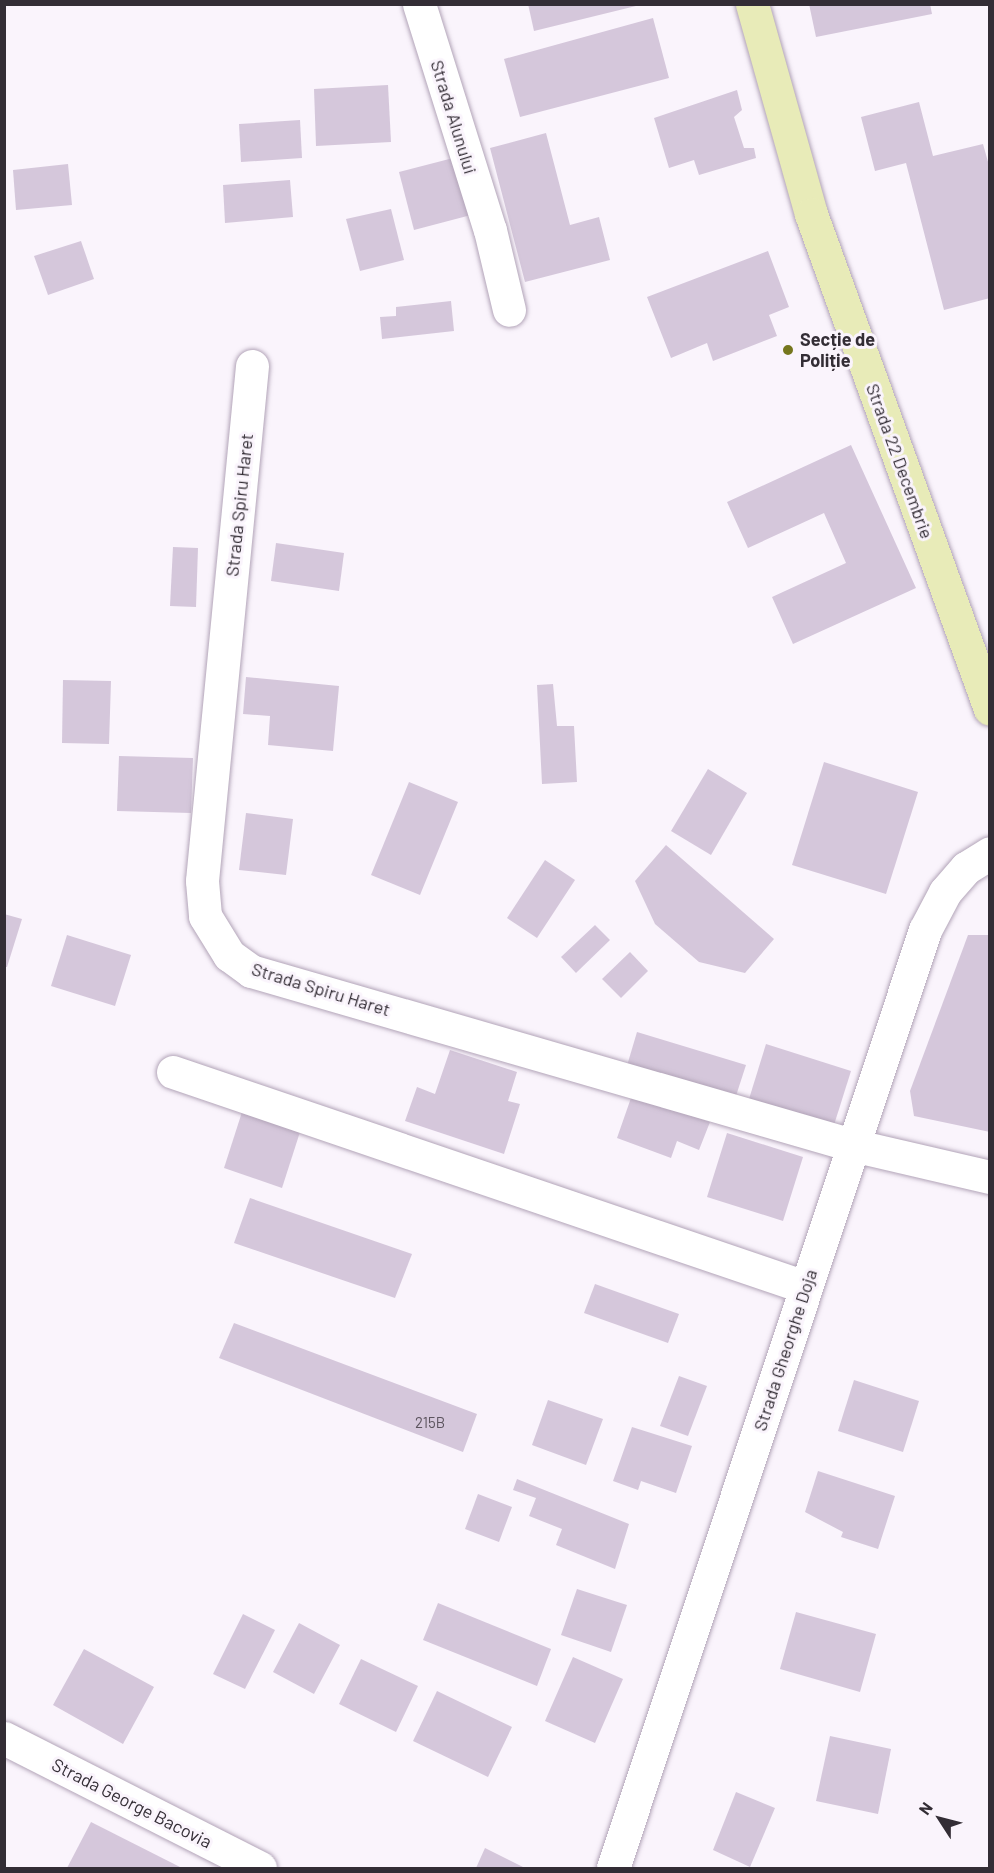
<!DOCTYPE html>
<meta charset="utf-8">
<style>
body{margin:0}
#map{position:relative;width:994px;height:1873px;overflow:hidden;background:#faf4fc;font-family:Barlow,sans-serif}
div>[style]{position:absolute}
[style*='--x']{left:calc(var(--x)*1px);top:calc(var(--y)*1px);width:calc(var(--w)*1px);rotate:calc(var(--a)*1deg)}
.building>*{inset:0;background:#d5c7db}
.roads{filter:drop-shadow(0 0 2px #b2a4b8) drop-shadow(0 0 2px #b2a4b8)}
.street>*{height:33px;margin:-16.5px;padding:0 16.5px;transform-origin:16.5px;border-radius:16.5px;background:#fff}
.secondary>*{height:33px;margin:-16.5px;padding:0 16.5px;transform-origin:16.5px;border-radius:16.5px;background:#fff}
.primary>*{height:33px;margin:-16.5px;padding:0 16.5px;transform-origin:16.5px;border-radius:16.5px;background:#e8ebb8}
.dots>*{width:16px;height:16px;translate:-50% -50%;box-sizing:border-box;border:3px solid #faf4fc;border-radius:50%}
span{translate:-50% -50%;white-space:nowrap;text-align:center;line-height:1.15;-webkit-text-stroke:6px #faf4fc;paint-order:stroke}
.number-label{font-size:15px;color:#5c545e}
.number-label span{-webkit-text-stroke-width:0}
.street-label{font-size:18px;color:#332d35}
.poi-label{font-size:18px;color:#332d35;font-weight:700}
.left{translate:0 -50%;text-align:left}
.frame{position:absolute;inset:0;border:6px solid #332d35;pointer-events:none}
.north{position:absolute;left:910px;top:1789px;width:60px;height:60px;-webkit-text-stroke:4px #faf4fc;paint-order:stroke;rotate:306deg;font-size:16px;font-weight:700;line-height:24px;text-align:center;color:#332d35}
.north::after{content:'';display:block;margin:auto;width:21px;height:27px;background:#332d35;clip-path:polygon(50% 0,100% 100%,50% 72%,0 100%)}
</style>
<div id="map">
<div class="building">
<div style="clip-path:polygon(528px 4px,640px 4px,640px 5px,534px 31px)"></div>
<div style="clip-path:polygon(809px 4px,930px 4px,932px 14px,816px 37px)"></div>
<div style="clip-path:polygon(653px 18px,669px 78px,520px 117px,504px 59px)"></div>
<div style="clip-path:polygon(388px 85px,391px 142px,316px 146px,314px 89px)"></div>
<div style="clip-path:polygon(737px 90px,742px 110px,734px 117px,744px 148px,754px 148px,756px 158px,699px 175px,694px 160px,669px 168px,654px 118px)"></div>
<div style="clip-path:polygon(919px 102px,933px 156px,983px 144px,990px 169px,990px 298px,944px 310px,906px 163px,875px 171px,861px 117px)"></div>
<div style="clip-path:polygon(300px 120px,302px 158px,241px 162px,239px 124px)"></div>
<div style="clip-path:polygon(546px 133px,570px 225px,599px 217px,610px 260px,525px 282px,490px 148px)"></div>
<div style="clip-path:polygon(457px 157px,471px 215px,414px 230px,399px 172px)"></div>
<div style="clip-path:polygon(68px 164px,72px 205px,16px 210px,13px 170px)"></div>
<div style="clip-path:polygon(290px 180px,293px 217px,225px 223px,223px 185px)"></div>
<div style="clip-path:polygon(391px 209px,404px 260px,360px 271px,346px 219px)"></div>
<div style="clip-path:polygon(81px 241px,94px 279px,48px 295px,34px 256px)"></div>
<div style="clip-path:polygon(768px 251px,789px 307px,769px 315px,777px 336px,713px 361px,707px 343px,671px 358px,647px 297px)"></div>
<div style="clip-path:polygon(451px 301px,454px 331px,382px 339px,380px 317px,396px 316px,396px 307px)"></div>
<div style="clip-path:polygon(851px 445px,916px 588px,793px 644px,772px 597px,846px 563px,824px 513px,748px 548px,727px 502px)"></div>
<div style="clip-path:polygon(276px 543px,344px 553px,339px 591px,271px 581px)"></div>
<div style="clip-path:polygon(173px 547px,198px 548px,196px 607px,170px 606px)"></div>
<div style="clip-path:polygon(246px 677px,339px 686px,333px 751px,268px 745px,270px 716px,243px 714px)"></div>
<div style="clip-path:polygon(63px 680px,111px 681px,109px 744px,62px 743px)"></div>
<div style="clip-path:polygon(553px 684px,557px 726px,574px 726px,577px 782px,542px 784px,537px 685px)"></div>
<div style="clip-path:polygon(119px 756px,193px 758px,191px 813px,117px 811px)"></div>
<div style="clip-path:polygon(824px 762px,918px 792px,886px 894px,792px 865px)"></div>
<div style="clip-path:polygon(708px 769px,747px 793px,711px 855px,671px 831px)"></div>
<div style="clip-path:polygon(409px 782px,458px 802px,420px 895px,371px 875px)"></div>
<div style="clip-path:polygon(246px 813px,293px 819px,286px 875px,239px 870px)"></div>
<div style="clip-path:polygon(666px 845px,774px 939px,745px 973px,699px 962px,655px 924px,635px 881px)"></div>
<div style="clip-path:polygon(545px 860px,575px 880px,537px 938px,507px 918px)"></div>
<div style="clip-path:polygon(4px 914px,22px 919px,7px 967px,4px 967px)"></div>
<div style="clip-path:polygon(595px 925px,610px 940px,576px 973px,561px 957px)"></div>
<div style="clip-path:polygon(67px 935px,131px 955px,115px 1006px,51px 986px)"></div>
<div style="clip-path:polygon(968px 935px,990px 935px,990px 1132px,914px 1116px,910px 1091px)"></div>
<div style="clip-path:polygon(630px 952px,648px 971px,621px 998px,602px 979px)"></div>
<div style="clip-path:polygon(637px 1032px,746px 1065px,734px 1102px,626px 1069px)"></div>
<div style="clip-path:polygon(766px 1044px,851px 1071px,834px 1125px,749px 1099px)"></div>
<div style="clip-path:polygon(450px 1050px,517px 1072px,508px 1101px,520px 1104px,504px 1154px,405px 1121px,417px 1087px,435px 1094px)"></div>
<div style="clip-path:polygon(632px 1095px,710px 1122px,699px 1150px,677px 1141px,671px 1158px,617px 1138px)"></div>
<div style="clip-path:polygon(242px 1112px,300px 1132px,282px 1188px,224px 1168px)"></div>
<div style="clip-path:polygon(727px 1133px,803px 1157px,783px 1221px,707px 1197px)"></div>
<div style="clip-path:polygon(250px 1198px,412px 1254px,395px 1298px,234px 1243px)"></div>
<div style="clip-path:polygon(595px 1284px,679px 1314px,668px 1343px,584px 1313px)"></div>
<div style="clip-path:polygon(234px 1323px,477px 1414px,463px 1452px,219px 1358px)"></div>
<div style="clip-path:polygon(679px 1376px,707px 1386px,688px 1436px,660px 1426px)"></div>
<div style="clip-path:polygon(854px 1380px,919px 1401px,903px 1452px,838px 1431px)"></div>
<div style="clip-path:polygon(548px 1400px,603px 1419px,586px 1465px,532px 1445px)"></div>
<div style="clip-path:polygon(632px 1427px,692px 1446px,676px 1493px,641px 1481px,638px 1490px,613px 1481px)"></div>
<div style="clip-path:polygon(818px 1471px,895px 1496px,878px 1549px,841px 1537px,843px 1532px,805px 1512px)"></div>
<div style="clip-path:polygon(517px 1479px,629px 1524px,615px 1569px,556px 1545px,562px 1529px,529px 1516px,536px 1498px,513px 1490px)"></div>
<div style="clip-path:polygon(478px 1494px,512px 1507px,499px 1542px,465px 1529px)"></div>
<div style="clip-path:polygon(577px 1589px,627px 1605px,611px 1652px,561px 1635px)"></div>
<div style="clip-path:polygon(438px 1603px,551px 1649px,537px 1686px,423px 1640px)"></div>
<div style="clip-path:polygon(796px 1612px,876px 1634px,860px 1692px,780px 1669px)"></div>
<div style="clip-path:polygon(243px 1614px,275px 1630px,245px 1689px,213px 1674px)"></div>
<div style="clip-path:polygon(299px 1623px,340px 1645px,314px 1694px,273px 1672px)"></div>
<div style="clip-path:polygon(84px 1649px,154px 1687px,123px 1744px,53px 1705px)"></div>
<div style="clip-path:polygon(573px 1657px,623px 1679px,595px 1743px,545px 1721px)"></div>
<div style="clip-path:polygon(361px 1659px,418px 1686px,396px 1732px,339px 1704px)"></div>
<div style="clip-path:polygon(437px 1691px,512px 1727px,488px 1777px,413px 1741px)"></div>
<div style="clip-path:polygon(830px 1736px,891px 1749px,878px 1814px,816px 1801px)"></div>
<div style="clip-path:polygon(736px 1792px,775px 1808px,750px 1867px,713px 1850px)"></div>
<div style="clip-path:polygon(91px 1822px,182px 1868px,67px 1868px)"></div>
<div style="clip-path:polygon(485px 1848px,525px 1868px,476px 1868px)"></div>
</div>
<div class="roads">
<div class="street">
<div style="--x:419;--y:4;--w:237;--a:72.6"></div>
<div style="--x:490;--y:230;--w:82;--a:76.6"></div>
<div style="--x:252;--y:366;--w:517;--a:95.55"></div>
<div style="--x:202;--y:881;--w:35;--a:85"></div>
<div style="--x:205;--y:916;--w:46;--a:58.4"></div>
<div style="--x:229;--y:955;--w:27;--a:36"></div>
<div style="--x:251;--y:971;--w:626;--a:16.15"></div>
<div style="--x:852;--y:1145;--w:142;--a:13.1"></div>
<div style="--x:173;--y:1072;--w:668;--a:18.79"></div>
<div style="--x:4;--y:1738;--w:287;--a:26.9"></div>
</div>
<div class="secondary">
<div style="--x:613;--y:1868;--w:989;--a:-71.6"></div>
<div style="--x:925;--y:930;--w:43;--a:-62.2"></div>
<div style="--x:945;--y:892;--w:32;--a:-49"></div>
<div style="--x:966;--y:868;--w:28;--a:-32"></div>
</div>
<div class="primary">
<div style="--x:752;--y:4;--w:218;--a:74.3"></div>
<div style="--x:811;--y:214;--w:526;--a:70.12"></div>
</div>
</div>
<div class="dots">
<div style="left:788px;top:350px;background:#75761d"></div>
</div>
<div class="number-label">
<span style="left:430px;top:1423px">215B</span>
</div>
<div class="street-label">
<span style="left:454px;top:117px;rotate:73deg">Strada Alunului</span>
<span style="left:900px;top:461px;rotate:70deg">Strada 22 Decembrie</span>
<span style="left:239px;top:505px;rotate:-84deg">Strada Spiru Haret</span>
<span style="left:321px;top:989px;rotate:17deg">Strada Spiru Haret</span>
<span style="left:785px;top:1350px;rotate:-72deg">Strada Gheorghe Doja</span>
<span style="left:132px;top:1803px;rotate:27deg">Strada George Bacovia</span>
</div>
<div class="poi-label">
<span class="left" style="left:800px;top:350px">Secție de<br>Poliție</span>
</div>
<div class="frame"></div>
<div class="north">N</div>
</div>
